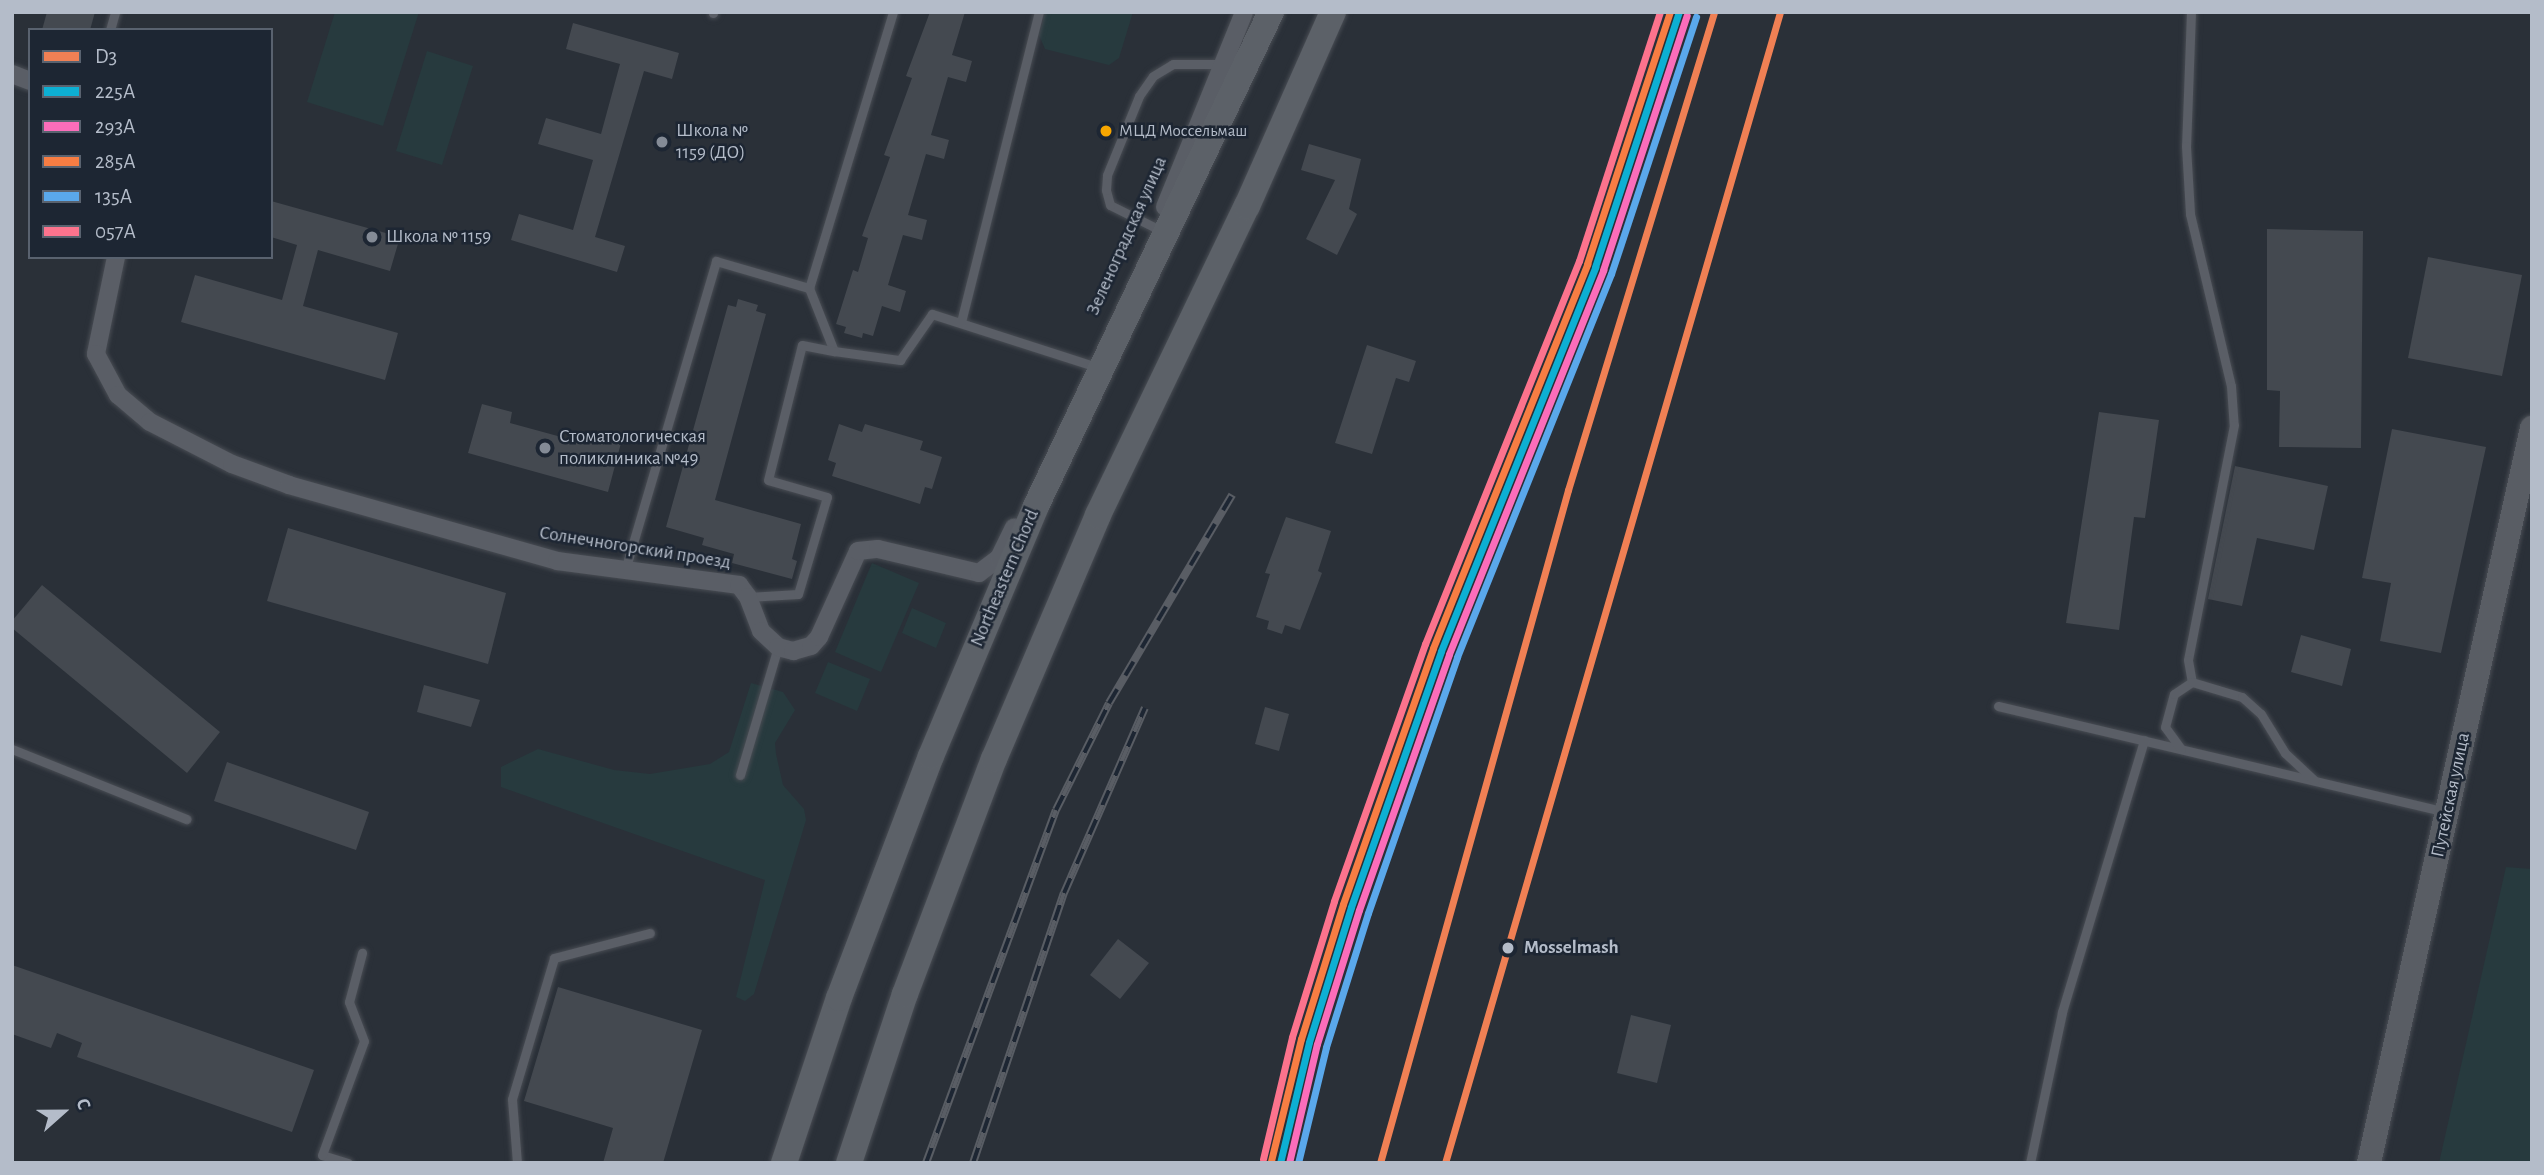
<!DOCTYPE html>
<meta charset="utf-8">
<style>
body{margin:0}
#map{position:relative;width:2544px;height:1175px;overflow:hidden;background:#2a3038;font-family:"Alegreya Sans",sans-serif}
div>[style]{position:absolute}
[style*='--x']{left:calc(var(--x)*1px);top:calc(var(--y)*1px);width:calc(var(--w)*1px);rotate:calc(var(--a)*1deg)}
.green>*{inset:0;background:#273a3e}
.building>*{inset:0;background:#444950}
.roads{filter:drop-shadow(0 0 2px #484c53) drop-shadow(0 0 2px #484c53)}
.lane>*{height:9px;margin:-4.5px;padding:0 4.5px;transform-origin:4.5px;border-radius:4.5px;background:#5a5e66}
.street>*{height:18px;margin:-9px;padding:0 9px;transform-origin:9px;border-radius:9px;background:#5a5e66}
.secondary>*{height:24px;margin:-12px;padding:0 12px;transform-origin:12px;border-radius:12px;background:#595d64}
.primary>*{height:26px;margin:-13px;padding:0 13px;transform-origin:13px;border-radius:13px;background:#5c6168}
.rail>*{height:8px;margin-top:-4px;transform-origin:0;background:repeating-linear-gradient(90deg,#1d2633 0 16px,#595d64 0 32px);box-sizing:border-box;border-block:2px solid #595d64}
.rail-1>*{height:7px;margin:-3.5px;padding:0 3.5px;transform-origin:3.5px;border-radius:3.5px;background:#f08054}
.rail-2>*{height:7px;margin:-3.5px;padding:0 3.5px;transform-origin:3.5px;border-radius:3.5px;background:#0dafd3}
.rail-3>*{height:7px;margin:-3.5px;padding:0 3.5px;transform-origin:3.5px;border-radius:3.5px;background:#fb6dba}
.rail-4>*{height:7px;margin:-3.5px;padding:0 3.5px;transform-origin:3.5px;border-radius:3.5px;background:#f77d43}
.rail-5>*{height:7px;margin:-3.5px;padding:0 3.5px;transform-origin:3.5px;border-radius:3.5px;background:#5aa8eb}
.rail-6>*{height:7px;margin:-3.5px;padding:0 3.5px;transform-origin:3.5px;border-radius:3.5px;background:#fc738d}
.dots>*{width:19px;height:19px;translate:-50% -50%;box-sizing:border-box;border:4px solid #1d2633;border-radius:50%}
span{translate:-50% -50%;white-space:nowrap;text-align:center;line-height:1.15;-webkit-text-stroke:5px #1d2633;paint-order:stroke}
.bus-label{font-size:17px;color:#b4bcc9}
.left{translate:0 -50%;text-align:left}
.poi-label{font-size:19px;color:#b4bcc9}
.street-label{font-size:19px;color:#b4bcc9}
.stop-label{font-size:19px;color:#b4bcc9;font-weight:700}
.frame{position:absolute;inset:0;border:14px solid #b4bcc9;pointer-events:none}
.legend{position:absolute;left:28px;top:28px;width:245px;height:231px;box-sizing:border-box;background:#1d2633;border:2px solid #59626f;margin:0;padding:9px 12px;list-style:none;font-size:21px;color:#b4bcc9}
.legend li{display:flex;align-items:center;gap:14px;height:35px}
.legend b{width:35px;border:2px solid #59626f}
.north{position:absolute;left:28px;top:1077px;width:70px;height:70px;-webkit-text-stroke:5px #1d2633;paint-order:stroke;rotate:69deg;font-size:19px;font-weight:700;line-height:28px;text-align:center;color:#b4bcc9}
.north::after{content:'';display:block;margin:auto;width:24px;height:32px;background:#b4bcc9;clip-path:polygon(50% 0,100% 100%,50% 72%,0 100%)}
</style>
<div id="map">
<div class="green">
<div style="clip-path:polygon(335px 12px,419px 12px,383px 126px,307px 102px)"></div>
<div style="clip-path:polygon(1045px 12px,1133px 12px,1119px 58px,1109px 65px,1045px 49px,1039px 35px)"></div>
<div style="clip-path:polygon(427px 51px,473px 66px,442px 165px,396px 151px)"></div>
<div style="clip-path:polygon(872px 563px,919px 583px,881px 672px,835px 652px)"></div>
<div style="clip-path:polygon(912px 608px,946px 623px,936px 648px,902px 633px)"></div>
<div style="clip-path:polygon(828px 662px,870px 679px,857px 711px,815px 693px)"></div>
<div style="clip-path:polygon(751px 683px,783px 692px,795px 710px,775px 743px,776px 754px,783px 785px,804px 809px,806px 820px,754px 994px,745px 1001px,736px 997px,765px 880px,501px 787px,501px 767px,538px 749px,614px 770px,650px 774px,710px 764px,729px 752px)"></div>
<div style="clip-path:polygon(2506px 867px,2532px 869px,2532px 1163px,2439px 1163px)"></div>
</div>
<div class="building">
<div style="clip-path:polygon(47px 12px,95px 12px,90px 30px,42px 30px)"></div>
<div style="clip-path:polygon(930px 12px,965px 12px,952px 55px,972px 61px,966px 82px,948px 77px,931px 135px,949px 140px,944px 159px,926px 154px,908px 215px,927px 220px,922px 240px,903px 235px,888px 285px,906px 291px,900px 312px,882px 306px,873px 336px,863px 333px,862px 338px,844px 333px,846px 327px,836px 324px,853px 270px,858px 272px,868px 238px,862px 236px,890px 157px,884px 155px,912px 78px,906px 76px)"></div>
<div style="clip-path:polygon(573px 23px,679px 53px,672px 79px,644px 71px,595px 237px,625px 246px,617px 272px,511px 240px,519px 214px,573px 230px,593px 160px,538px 144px,546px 118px,601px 134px,620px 64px,566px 49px)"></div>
<div style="clip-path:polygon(1309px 144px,1361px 159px,1349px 209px,1357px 214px,1337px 255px,1306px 239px,1335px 180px,1301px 170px)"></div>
<div style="clip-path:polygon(271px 201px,400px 237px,390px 271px,318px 250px,303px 306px,398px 333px,385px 380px,181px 322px,195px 275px,282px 300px,297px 245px,271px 237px)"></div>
<div style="clip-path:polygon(2267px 229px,2363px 231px,2361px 448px,2279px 447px,2280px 391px,2267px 390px)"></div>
<div style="clip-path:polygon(2428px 257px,2522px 275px,2502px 376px,2408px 358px)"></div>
<div style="clip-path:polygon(738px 299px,758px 305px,756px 311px,766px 314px,715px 500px,801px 524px,792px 559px,797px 561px,792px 579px,732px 563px,734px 554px,702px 545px,704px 538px,666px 527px,728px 305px,736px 307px)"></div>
<div style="clip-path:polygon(1367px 345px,1416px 361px,1409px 382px,1396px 378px,1372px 454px,1335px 443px)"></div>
<div style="clip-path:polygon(482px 404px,512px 412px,510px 423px,587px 444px,589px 434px,621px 443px,608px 492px,468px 453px)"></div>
<div style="clip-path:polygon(2099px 412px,2159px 420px,2145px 518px,2134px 517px,2119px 630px,2066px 623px)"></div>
<div style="clip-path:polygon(839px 424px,862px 432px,865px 424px,923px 441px,920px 450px,942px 457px,932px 489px,925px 487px,920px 504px,832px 476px,836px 463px,828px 460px)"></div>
<div style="clip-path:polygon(2392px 429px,2486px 447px,2441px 653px,2380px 641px,2391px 583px,2362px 578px)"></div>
<div style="clip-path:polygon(2235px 466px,2328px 486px,2314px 550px,2257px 538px,2242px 606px,2208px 599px)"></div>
<div style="clip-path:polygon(1286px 517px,1331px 531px,1318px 571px,1322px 573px,1300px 630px,1285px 625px,1282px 634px,1267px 629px,1269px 621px,1256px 617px,1270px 574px,1265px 573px)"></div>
<div style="clip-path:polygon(288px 528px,506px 593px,488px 664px,267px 601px)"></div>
<div style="clip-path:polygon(42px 585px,220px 732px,187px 773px,12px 628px,12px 621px)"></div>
<div style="clip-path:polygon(2301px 635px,2351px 649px,2342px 686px,2291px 672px)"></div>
<div style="clip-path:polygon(424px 685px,480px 700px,471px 727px,417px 712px)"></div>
<div style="clip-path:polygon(1265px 707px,1289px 714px,1279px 751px,1255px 744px)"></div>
<div style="clip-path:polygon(227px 762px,369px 812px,356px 850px,214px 801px)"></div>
<div style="clip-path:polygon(1118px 939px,1149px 963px,1120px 999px,1090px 975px)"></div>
<div style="clip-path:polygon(12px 965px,314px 1070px,292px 1132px,77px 1057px,82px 1043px,57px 1033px,51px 1048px,12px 1034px)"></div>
<div style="clip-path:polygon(558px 987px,702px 1030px,663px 1163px,603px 1163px,613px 1128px,524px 1101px)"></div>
<div style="clip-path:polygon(1631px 1015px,1671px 1025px,1657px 1083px,1617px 1073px)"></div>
</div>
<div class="roads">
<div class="lane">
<div style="--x:893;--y:12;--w:288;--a:106.9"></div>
<div style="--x:809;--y:288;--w:68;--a:68.4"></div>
<div style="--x:834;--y:351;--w:67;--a:7.8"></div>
<div style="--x:900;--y:360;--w:56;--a:-55.2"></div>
<div style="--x:932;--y:314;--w:167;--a:17.8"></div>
<div style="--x:2191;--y:12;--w:134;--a:92.1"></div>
<div style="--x:2186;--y:146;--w:68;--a:86.6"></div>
<div style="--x:2190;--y:214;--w:177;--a:76.6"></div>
<div style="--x:2231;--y:386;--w:39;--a:86"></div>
<div style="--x:2234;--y:425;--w:239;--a:101.1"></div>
<div style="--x:2188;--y:660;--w:22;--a:80"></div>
<div style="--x:713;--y:13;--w:1;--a:-90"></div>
<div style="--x:110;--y:30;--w:19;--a:-74"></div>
<div style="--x:1156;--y:228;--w:51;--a:-153.4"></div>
<div style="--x:1110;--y:205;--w:16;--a:-105"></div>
<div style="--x:1106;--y:190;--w:15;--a:-86"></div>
<div style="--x:1107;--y:175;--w:85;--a:-67.9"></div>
<div style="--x:1139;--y:96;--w:24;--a:-55"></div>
<div style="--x:1153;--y:76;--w:23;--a:-31"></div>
<div style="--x:1173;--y:64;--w:51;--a:0"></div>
<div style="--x:961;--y:322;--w:320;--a:-75.9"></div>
<div style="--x:626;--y:567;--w:319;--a:-73.6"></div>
<div style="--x:716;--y:261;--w:97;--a:16.2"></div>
<div style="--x:748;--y:597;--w:50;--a:-3.4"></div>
<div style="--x:798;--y:594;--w:101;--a:-73.4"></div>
<div style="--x:827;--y:497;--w:61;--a:-163.9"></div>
<div style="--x:768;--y:480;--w:139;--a:-75.9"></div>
<div style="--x:802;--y:345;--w:33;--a:11"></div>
<div style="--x:1998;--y:706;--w:460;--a:13.3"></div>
<div style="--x:12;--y:749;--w:188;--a:21.9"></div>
<div style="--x:2181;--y:749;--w:27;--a:-126"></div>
<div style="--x:2165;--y:727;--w:34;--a:-75"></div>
<div style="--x:2174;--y:694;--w:22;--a:-34"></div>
<div style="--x:2192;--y:682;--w:52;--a:16.7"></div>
<div style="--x:2242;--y:697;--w:25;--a:42"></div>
<div style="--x:2261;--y:714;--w:46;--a:58.4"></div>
<div style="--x:2285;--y:753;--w:40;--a:43"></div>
<div style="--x:740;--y:775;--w:134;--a:-73.5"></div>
<div style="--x:348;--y:1163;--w:27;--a:-163"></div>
<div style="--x:322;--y:1155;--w:121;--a:-69.8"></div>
<div style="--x:364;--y:1041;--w:42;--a:-111"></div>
<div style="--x:349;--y:1002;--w:51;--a:-75.1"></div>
<div style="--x:517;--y:1163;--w:64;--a:-94.5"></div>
<div style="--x:512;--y:1099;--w:147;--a:-73.4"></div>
<div style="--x:554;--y:958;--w:99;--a:-14.6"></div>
<div style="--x:2030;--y:1163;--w:154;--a:-78"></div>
<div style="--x:2062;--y:1012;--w:284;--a:-73.2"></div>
</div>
<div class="street">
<div style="--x:12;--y:74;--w:19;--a:21"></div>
<div style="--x:1165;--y:207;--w:210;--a:-67.9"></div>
<div style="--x:116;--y:257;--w:99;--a:101.7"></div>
<div style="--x:96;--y:354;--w:47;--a:61.8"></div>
<div style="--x:118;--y:395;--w:42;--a:40.2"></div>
<div style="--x:150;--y:422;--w:92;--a:27.1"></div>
<div style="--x:232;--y:464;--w:61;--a:20.2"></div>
<div style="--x:289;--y:485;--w:279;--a:15.8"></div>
<div style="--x:557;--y:561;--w:184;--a:7.5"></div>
<div style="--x:739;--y:585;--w:15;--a:53"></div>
<div style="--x:748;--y:597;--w:36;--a:69"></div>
<div style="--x:761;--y:631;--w:23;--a:43"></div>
<div style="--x:778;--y:647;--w:16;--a:15"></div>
<div style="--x:793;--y:651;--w:19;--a:-16"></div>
<div style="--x:811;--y:646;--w:12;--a:-48"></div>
<div style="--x:819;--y:637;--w:94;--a:-65.6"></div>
<div style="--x:858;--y:551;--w:20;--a:-6"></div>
<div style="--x:878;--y:549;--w:104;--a:13.4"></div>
<div style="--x:979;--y:573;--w:25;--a:-37"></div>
<div style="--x:999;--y:558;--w:34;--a:-64"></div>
</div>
<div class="secondary">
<div style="--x:2369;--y:1163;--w:753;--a:-77.5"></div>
</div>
<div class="primary">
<div style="--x:784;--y:1163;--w:174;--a:-71.6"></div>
<div style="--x:839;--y:998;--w:259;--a:-69.2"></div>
<div style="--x:931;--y:756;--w:271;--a:-67.2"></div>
<div style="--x:1036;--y:506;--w:547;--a:-64.56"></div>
<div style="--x:849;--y:1163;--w:178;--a:-71.7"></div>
<div style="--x:905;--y:994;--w:251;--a:-69.3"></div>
<div style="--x:994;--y:759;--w:265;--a:-66.9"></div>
<div style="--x:1098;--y:515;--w:343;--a:-64.3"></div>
<div style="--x:1247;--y:206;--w:212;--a:-66.1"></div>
</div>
</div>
<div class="rail">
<div style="--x:926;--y:1163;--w:376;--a:-69.8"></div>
<div style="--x:1056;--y:810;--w:119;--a:-63.6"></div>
<div style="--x:1109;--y:703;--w:242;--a:-59.4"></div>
<div style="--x:973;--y:1163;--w:285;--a:-71.4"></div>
<div style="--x:1064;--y:893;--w:202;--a:-66.4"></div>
</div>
<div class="rail-1">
<div style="--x:1380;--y:1163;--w:699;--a:-74.39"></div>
<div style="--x:1568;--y:490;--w:500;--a:-73"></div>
<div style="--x:1445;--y:1163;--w:1199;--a:-73.77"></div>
</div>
<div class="rail-2">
<div style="--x:1280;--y:1163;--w:124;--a:-76.5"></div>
<div style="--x:1309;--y:1042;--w:141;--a:-72.7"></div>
<div style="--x:1351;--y:907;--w:271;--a:-70.6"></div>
<div style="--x:1441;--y:651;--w:414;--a:-68.1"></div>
<div style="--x:1595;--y:267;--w:268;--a:-71.8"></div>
</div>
<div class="rail-3">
<div style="--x:1289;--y:1163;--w:122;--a:-76.8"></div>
<div style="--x:1317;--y:1044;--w:140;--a:-72.6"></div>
<div style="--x:1359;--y:910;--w:271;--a:-70.6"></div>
<div style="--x:1449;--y:654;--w:414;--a:-68.1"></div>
<div style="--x:1603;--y:270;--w:268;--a:-71.8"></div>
</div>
<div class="rail-4">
<div style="--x:1271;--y:1161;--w:126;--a:-76.2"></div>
<div style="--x:1301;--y:1039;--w:141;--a:-72.7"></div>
<div style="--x:1343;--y:904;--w:271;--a:-70.6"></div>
<div style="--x:1433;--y:648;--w:414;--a:-68.1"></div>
<div style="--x:1587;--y:264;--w:265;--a:-71.8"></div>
</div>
<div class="rail-5">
<div style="--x:1298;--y:1163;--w:119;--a:-76.4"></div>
<div style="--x:1326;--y:1047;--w:140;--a:-72.6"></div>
<div style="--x:1368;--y:913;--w:271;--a:-70.8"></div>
<div style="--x:1457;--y:657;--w:413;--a:-68.1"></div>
<div style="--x:1611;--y:274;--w:271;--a:-71.7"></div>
</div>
<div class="rail-6">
<div style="--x:1263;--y:1159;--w:125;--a:-76.6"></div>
<div style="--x:1292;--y:1037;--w:142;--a:-72.8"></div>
<div style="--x:1334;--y:901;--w:273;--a:-70.5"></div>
<div style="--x:1425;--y:644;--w:413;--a:-68.1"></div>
<div style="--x:1579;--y:261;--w:262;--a:-72"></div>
</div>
<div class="dots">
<div style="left:1106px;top:131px;background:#f7a600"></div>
<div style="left:662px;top:142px;background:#848b96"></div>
<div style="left:372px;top:237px;background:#848b96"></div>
<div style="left:545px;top:448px;background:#848b96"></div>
<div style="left:1508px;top:948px;background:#b4bcc9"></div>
</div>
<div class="bus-label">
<span class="left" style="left:1119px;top:131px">МЦД Моссельмаш</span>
</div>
<div class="poi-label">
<span class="left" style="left:676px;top:142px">Школа №<br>1159 (ДО)</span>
<span class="left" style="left:386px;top:237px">Школа № 1159</span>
<span class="left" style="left:559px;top:448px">Стоматологическая<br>поликлиника №49</span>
</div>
<div class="street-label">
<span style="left:1127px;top:236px;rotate:-66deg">Зеленоградская улица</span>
<span style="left:635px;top:548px;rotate:9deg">Солнечногорский проезд</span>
<span style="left:1005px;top:578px;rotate:-67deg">Northeastern Chord</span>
<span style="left:2451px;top:795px;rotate:-78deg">Путейская улица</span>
</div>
<div class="stop-label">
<span class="left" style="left:1524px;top:948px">Mosselmash</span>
</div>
<div class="frame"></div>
<ul class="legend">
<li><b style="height:9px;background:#f08054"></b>D3</li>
<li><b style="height:9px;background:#0dafd3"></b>225А</li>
<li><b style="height:9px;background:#fb6dba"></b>293А</li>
<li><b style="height:9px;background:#f77d43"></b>285А</li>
<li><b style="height:9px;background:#5aa8eb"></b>135А</li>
<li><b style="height:9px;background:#fc738d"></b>057А</li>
</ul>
<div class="north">С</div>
</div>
